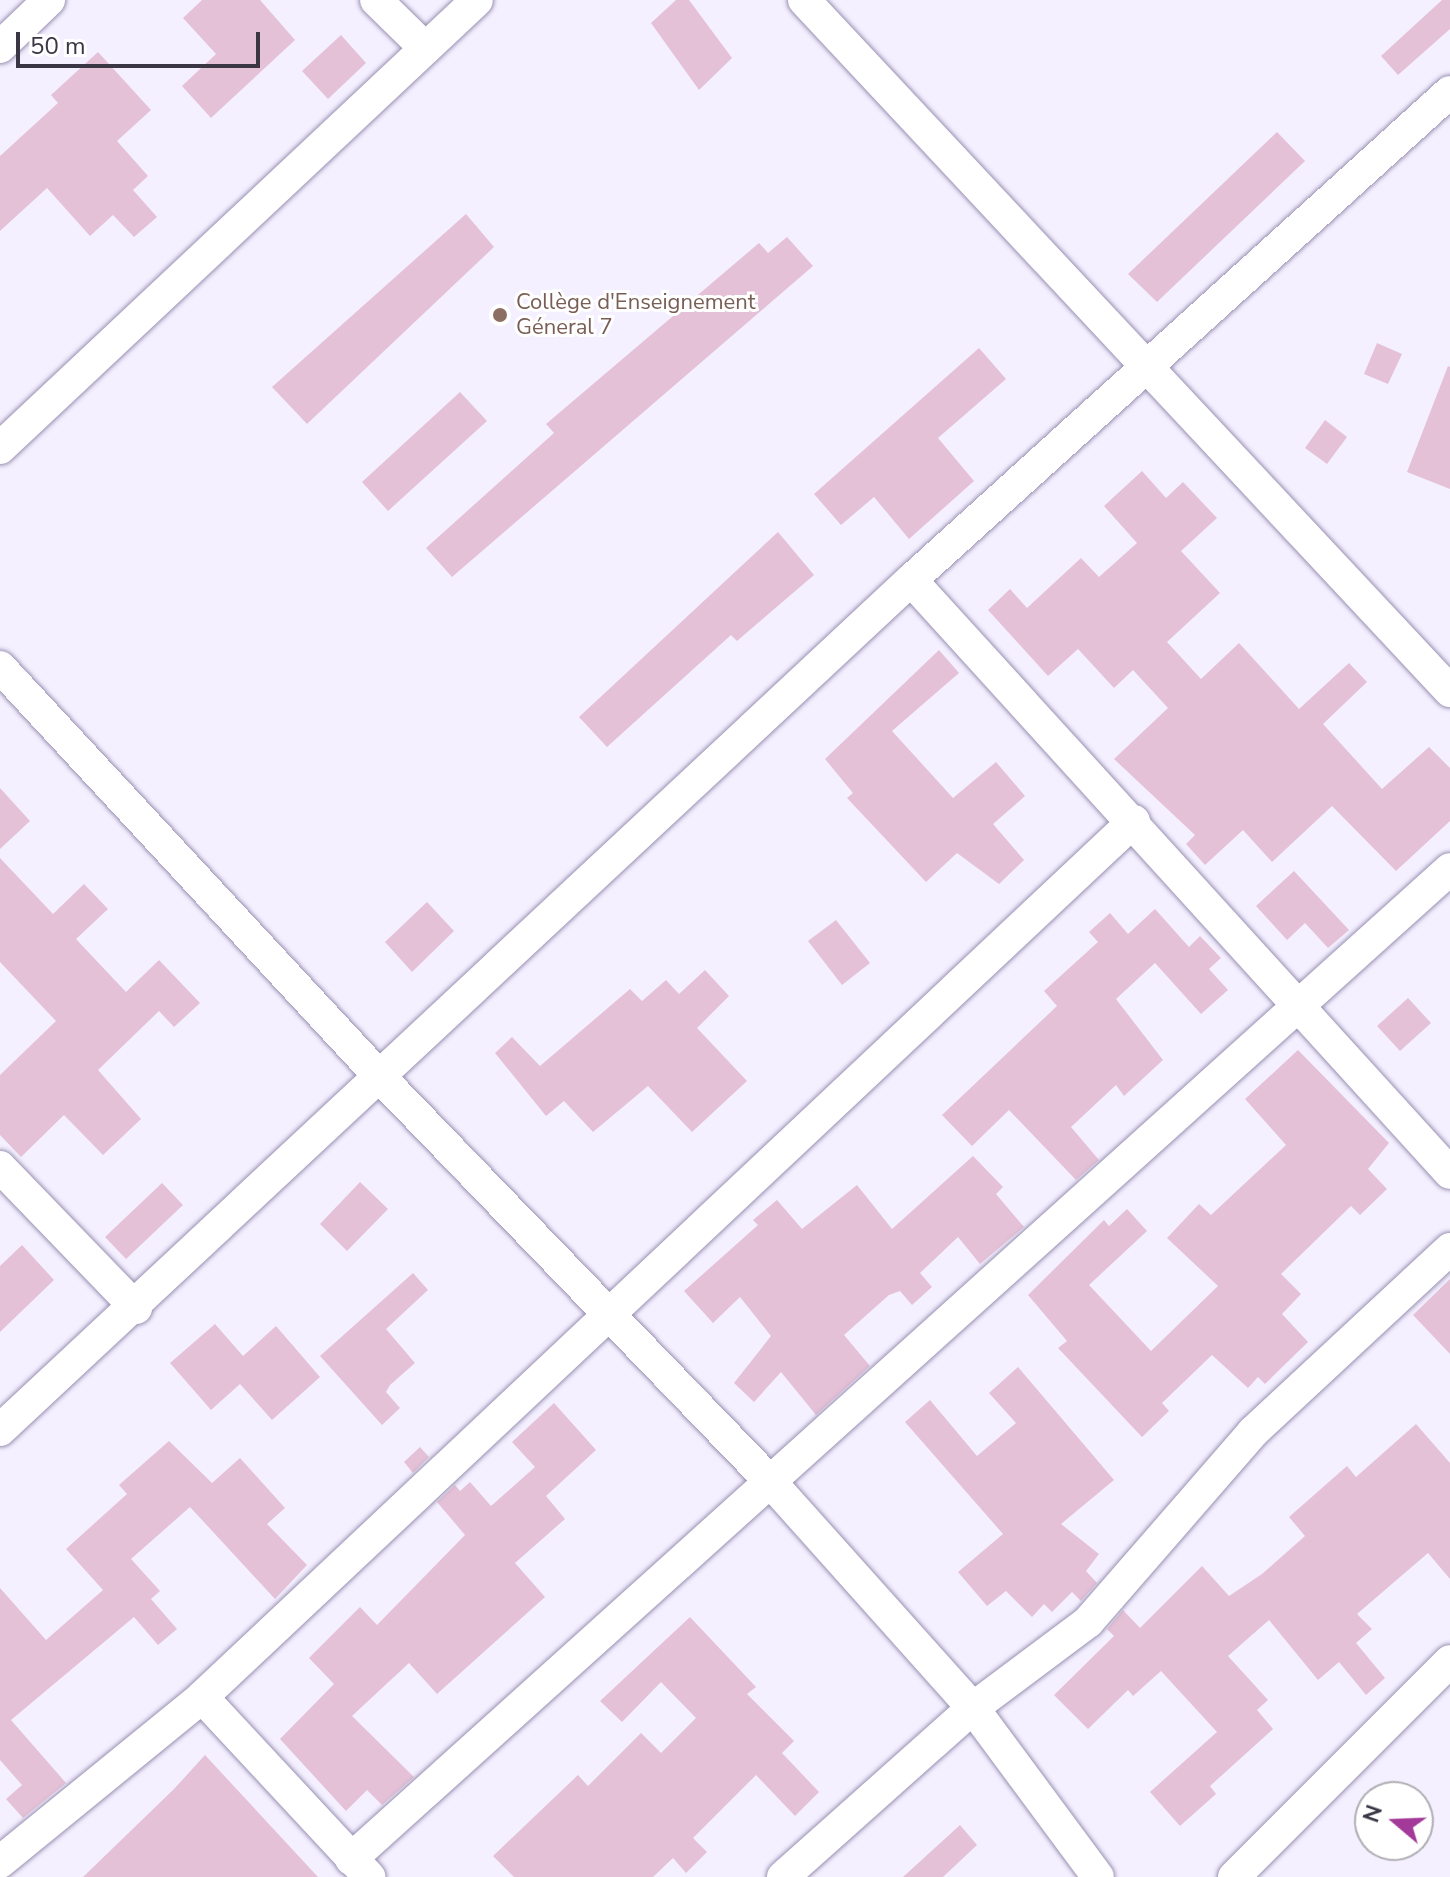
<!DOCTYPE html>
<meta charset="utf-8">
<style>
body{margin:0}
#map{position:relative;width:1450px;height:1877px;overflow:hidden;background:#f4f0ff;font-family:"Nunito Sans",sans-serif}
div>[style]{position:absolute}
[style*='--x']{left:calc(var(--x)*1px);top:calc(var(--y)*1px);width:calc(var(--w)*1px);rotate:calc(var(--a)*1deg)}
.building>*{inset:0;background:#e5c1d7}
.roads{filter:drop-shadow(0 0 2px #9990b2) drop-shadow(0 0 2px #9990b2)}
.minor>*{height:32px;margin:-16px;padding:0 16px;transform-origin:16px;border-radius:16px;background:#fff}
.dots>*{width:22px;height:22px;translate:-50% -50%;box-sizing:border-box;border:4px solid #fff;border-radius:50%}
span{translate:-50% -50%;white-space:nowrap;text-align:center;line-height:1.15;-webkit-text-stroke:6px #fff;paint-order:stroke}
.education-label{font-size:22px;color:#785e54}
.left{translate:0 -50%;text-align:left}
.north{position:absolute;left:1354px;top:1781px;width:80px;height:80px;box-sizing:border-box;background:#fff;border:2px solid #b0afb4;border-radius:50%;rotate:289deg;font-size:22px;font-weight:700;line-height:32px;text-align:center;color:#3a3644}
.north::after{content:'';display:block;margin:auto;width:28px;height:36px;background:#a33999;clip-path:polygon(50% 0,100% 100%,50% 72%,0 100%)}
.scale{position:absolute;left:16px;top:32px;width:244px;height:36px;box-sizing:border-box;border:4px solid #3a3644;border-top:0;padding-left:10px;font-size:24px;line-height:28px;white-space:nowrap;color:#3a3644;-webkit-text-stroke:6px #fff;paint-order:stroke}
</style>
<div id="map">
<div class="building">
<div style="clip-path:polygon(202px 0,260px 0,295px 40px,211px 118px,182px 86px,216px 54px,183px 18px)"></div>
<div style="clip-path:polygon(676px 0,689px 0,732px 58px,699px 90px,651px 23px)"></div>
<div style="clip-path:polygon(1442px 0,1450px 0,1450px 29px,1398px 75px,1381px 56px)"></div>
<div style="clip-path:polygon(341px 35px,366px 63px,328px 99px,302px 71px)"></div>
<div style="clip-path:polygon(98px 52px,151px 110px,117px 141px,148px 176px,133px 190px,157px 217px,134px 237px,113px 215px,90px 236px,47px 188px,0 231px,0 156px,58px 103px,51px 95px)"></div>
<div style="clip-path:polygon(1277px 132px,1305px 161px,1157px 302px,1128px 274px)"></div>
<div style="clip-path:polygon(466px 214px,494px 247px,307px 424px,272px 387px)"></div>
<div style="clip-path:polygon(787px 237px,813px 266px,452px 577px,426px 548px,554px 433px,546px 424px,759px 243px,768px 253px)"></div>
<div style="clip-path:polygon(1377px 343px,1402px 354px,1388px 384px,1364px 374px)"></div>
<div style="clip-path:polygon(979px 348px,1006px 379px,938px 438px,974px 481px,909px 539px,874px 497px,841px 525px,814px 494px)"></div>
<div style="clip-path:polygon(1448px 366px,1450px 367px,1450px 489px,1407px 472px)"></div>
<div style="clip-path:polygon(460px 392px,487px 421px,388px 511px,362px 482px)"></div>
<div style="clip-path:polygon(1325px 420px,1347px 437px,1327px 464px,1305px 448px)"></div>
<div style="clip-path:polygon(1142px 471px,1166px 498px,1183px 482px,1217px 518px,1181px 551px,1220px 593px,1167px 642px,1201px 679px,1239px 643px,1299px 709px,1349px 663px,1367px 682px,1323px 724px,1382px 789px,1429px 747px,1450px 768px,1450px 821px,1396px 871px,1332px 806px,1272px 862px,1243px 830px,1205px 865px,1186px 844px,1195px 835px,1114px 759px,1168px 708px,1133px 670px,1114px 688px,1078px 649px,1048px 676px,988px 610px,1010px 589px,1027px 608px,1081px 558px,1099px 577px,1137px 543px,1104px 506px)"></div>
<div style="clip-path:polygon(778px 532px,814px 575px,737px 641px,731px 635px,607px 747px,579px 717px)"></div>
<div style="clip-path:polygon(939px 650px,959px 673px,892px 731px,953px 798px,996px 762px,1025px 796px,993px 824px,1024px 860px,999px 884px,957px 853px,926px 882px,847px 798px,853px 793px,825px 759px)"></div>
<div style="clip-path:polygon(0 788px,30px 821px,0 849px)"></div>
<div style="clip-path:polygon(0 858px,53px 914px,84px 884px,108px 909px,76px 939px,126px 992px,159px 960px,200px 1003px,174px 1027px,159px 1011px,98px 1070px,141px 1119px,103px 1155px,64px 1115px,21px 1157px,0 1135px,0 1075px,56px 1021px,0 962px)"></div>
<div style="clip-path:polygon(1294px 871px,1349px 930px,1328px 948px,1305px 923px,1287px 940px,1256px 906px)"></div>
<div style="clip-path:polygon(427px 902px,454px 931px,412px 972px,385px 942px)"></div>
<div style="clip-path:polygon(1155px 909px,1189px 947px,1200px 936px,1221px 958px,1209px 969px,1228px 990px,1201px 1014px,1155px 963px,1116px 999px,1163px 1060px,1124px 1096px,1116px 1085px,1071px 1127px,1099px 1160px,1076px 1180px,1009px 1110px,972px 1146px,942px 1115px,1057px 1006px,1044px 991px,1098px 942px,1089px 932px,1110px 913px,1128px 934px)"></div>
<div style="clip-path:polygon(836px 920px,870px 963px,842px 985px,808px 941px)"></div>
<div style="clip-path:polygon(705px 970px,729px 996px,697px 1028px,747px 1081px,692px 1132px,648px 1086px,593px 1132px,564px 1101px,546px 1116px,495px 1053px,512px 1037px,540px 1066px,630px 989px,642px 1001px,666px 980px,679px 994px)"></div>
<div style="clip-path:polygon(1408px 998px,1431px 1023px,1400px 1051px,1377px 1026px)"></div>
<div style="clip-path:polygon(1298px 1050px,1389px 1143px,1368px 1169px,1387px 1189px,1360px 1215px,1351px 1206px,1281px 1274px,1301px 1294px,1282px 1314px,1308px 1342px,1265px 1384px,1258px 1377px,1248px 1388px,1212px 1355px,1162px 1403px,1169px 1411px,1142px 1437px,1058px 1348px,1067px 1341px,1028px 1295px,1104px 1220px,1109px 1226px,1127px 1209px,1147px 1231px,1089px 1285px,1151px 1351px,1218px 1286px,1167px 1238px,1199px 1204px,1211px 1215px,1286px 1145px,1245px 1099px)"></div>
<div style="clip-path:polygon(973px 1156px,1003px 1187px,996px 1194px,1024px 1227px,980px 1264px,958px 1237px,920px 1273px,932px 1287px,912px 1305px,900px 1291px,889px 1295px,844px 1335px,870px 1366px,816px 1415px,781px 1372px,754px 1402px,734px 1383px,771px 1336px,740px 1297px,713px 1323px,684px 1291px,758px 1225px,753px 1220px,777px 1200px,802px 1229px,857px 1185px,892px 1229px)"></div>
<div style="clip-path:polygon(360px 1182px,388px 1209px,347px 1251px,320px 1224px)"></div>
<div style="clip-path:polygon(162px 1183px,183px 1205px,126px 1259px,105px 1237px)"></div>
<div style="clip-path:polygon(22px 1245px,54px 1280px,0 1332px,0 1266px)"></div>
<div style="clip-path:polygon(413px 1273px,428px 1290px,386px 1329px,415px 1363px,390px 1385px,386px 1392px,400px 1408px,382px 1425px,320px 1356px)"></div>
<div style="clip-path:polygon(1450px 1279px,1450px 1354px,1413px 1315px)"></div>
<div style="clip-path:polygon(215px 1324px,243px 1356px,276px 1326px,320px 1377px,272px 1420px,240px 1384px,211px 1410px,170px 1363px)"></div>
<div style="clip-path:polygon(1018px 1367px,1114px 1480px,1061px 1524px,1099px 1554px,1086px 1571px,1097px 1583px,1081px 1601px,1072px 1592px,1052px 1612px,1044px 1604px,1032px 1617px,1006px 1591px,987px 1606px,958px 1572px,1003px 1534px,905px 1422px,930px 1400px,977px 1456px,1016px 1423px,989px 1393px)"></div>
<div style="clip-path:polygon(554px 1403px,596px 1450px,546px 1496px,565px 1519px,515px 1563px,545px 1597px,437px 1694px,409px 1663px,352px 1716px,414px 1777px,382px 1805px,367px 1790px,346px 1811px,280px 1739px,334px 1684px,309px 1658px,360px 1607px,377px 1625px,465px 1535px,437px 1502px,455px 1485px,460px 1491px,470px 1482px,491px 1506px,535px 1467px,512px 1442px)"></div>
<div style="clip-path:polygon(1416px 1424px,1450px 1463px,1450px 1579px,1428px 1553px,1357px 1614px,1372px 1629px,1356px 1643px,1385px 1678px,1366px 1695px,1339px 1662px,1318px 1680px,1269px 1620px,1228px 1656px,1268px 1700px,1257px 1710px,1273px 1729px,1210px 1786px,1216px 1794px,1180px 1826px,1150px 1792px,1217px 1732px,1161px 1671px,1133px 1696px,1128px 1690px,1088px 1729px,1054px 1695px,1114px 1636px,1107px 1629px,1123px 1610px,1140px 1628px,1202px 1566px,1229px 1596px,1262px 1574px,1305px 1536px,1289px 1517px,1347px 1466px,1356px 1477px)"></div>
<div style="clip-path:polygon(169px 1441px,212px 1483px,240px 1458px,285px 1508px,267px 1524px,307px 1565px,275px 1599px,190px 1507px,131px 1559px,160px 1591px,151px 1599px,177px 1629px,158px 1645px,134px 1617px,11px 1720px,66px 1783px,23px 1818px,6px 1799px,22px 1785px,0 1760px,0 1588px,46px 1640px,103px 1590px,66px 1549px,127px 1494px,119px 1485px)"></div>
<div style="clip-path:polygon(420px 1447px,429px 1457px,413px 1473px,404px 1462px)"></div>
<div style="clip-path:polygon(690px 1617px,756px 1687px,747px 1694px,794px 1741px,782px 1753px,819px 1792px,795px 1816px,756px 1775px,693px 1838px,707px 1852px,686px 1873px,673px 1858px,653px 1877px,514px 1877px,493px 1856px,578px 1775px,588px 1786px,641px 1733px,661px 1753px,696px 1718px,661px 1682px,622px 1722px,600px 1701px)"></div>
<div style="clip-path:polygon(205px 1755px,318px 1877px,83px 1877px,174px 1789px)"></div>
<div style="clip-path:polygon(960px 1825px,977px 1845px,943px 1877px,903px 1877px)"></div>
</div>
<div class="roads">
<div class="minor">
<div style="--x:376;--y:0;--w:67;--a:44.4"></div>
<div style="--x:804;--y:0;--w:946;--a:46.93"></div>
<div style="--x:0;--y:47;--w:68;--a:-43.8"></div>
<div style="--x:0;--y:448;--w:654;--a:-43.2"></div>
<div style="--x:911;--y:580;--w:801;--a:47.73"></div>
<div style="--x:0;--y:667;--w:559;--a:47.17"></div>
<div style="--x:380;--y:1077;--w:559;--a:46.02"></div>
<div style="--x:768;--y:1479;--w:307;--a:48.2"></div>
<div style="--x:973;--y:1708;--w:210;--a:53.5"></div>
<div style="--x:0;--y:1167;--w:196;--a:46"></div>
<div style="--x:0;--y:1430;--w:1246;--a:-43.02"></div>
<div style="--x:911;--y:580;--w:727;--a:-42.16"></div>
<div style="--x:202;--y:1697;--w:246;--a:47.1"></div>
<div style="--x:351;--y:1859;--w:1479;--a:-42.01"></div>
<div style="--x:0;--y:1862;--w:261;--a:-39.2"></div>
<div style="--x:202;--y:1697;--w:1279;--a:-43.23"></div>
<div style="--x:783;--y:1877;--w:254;--a:-41.7"></div>
<div style="--x:973;--y:1708;--w:144;--a:-36.8"></div>
<div style="--x:1088;--y:1622;--w:252;--a:-49"></div>
<div style="--x:1253;--y:1432;--w:269;--a:-42.9"></div>
<div style="--x:1234;--y:1877;--w:305;--a:-45"></div>
</div>
</div>
<div class="dots">
<div style="left:500px;top:315px;background:#8d6e63"></div>
</div>
<div class="education-label">
<span class="left" style="left:516px;top:315px">Collège d'Enseignement<br>Géneral 7</span>
</div>
<div class="north">N</div>
<div class="scale">50 m</div>
</div>
